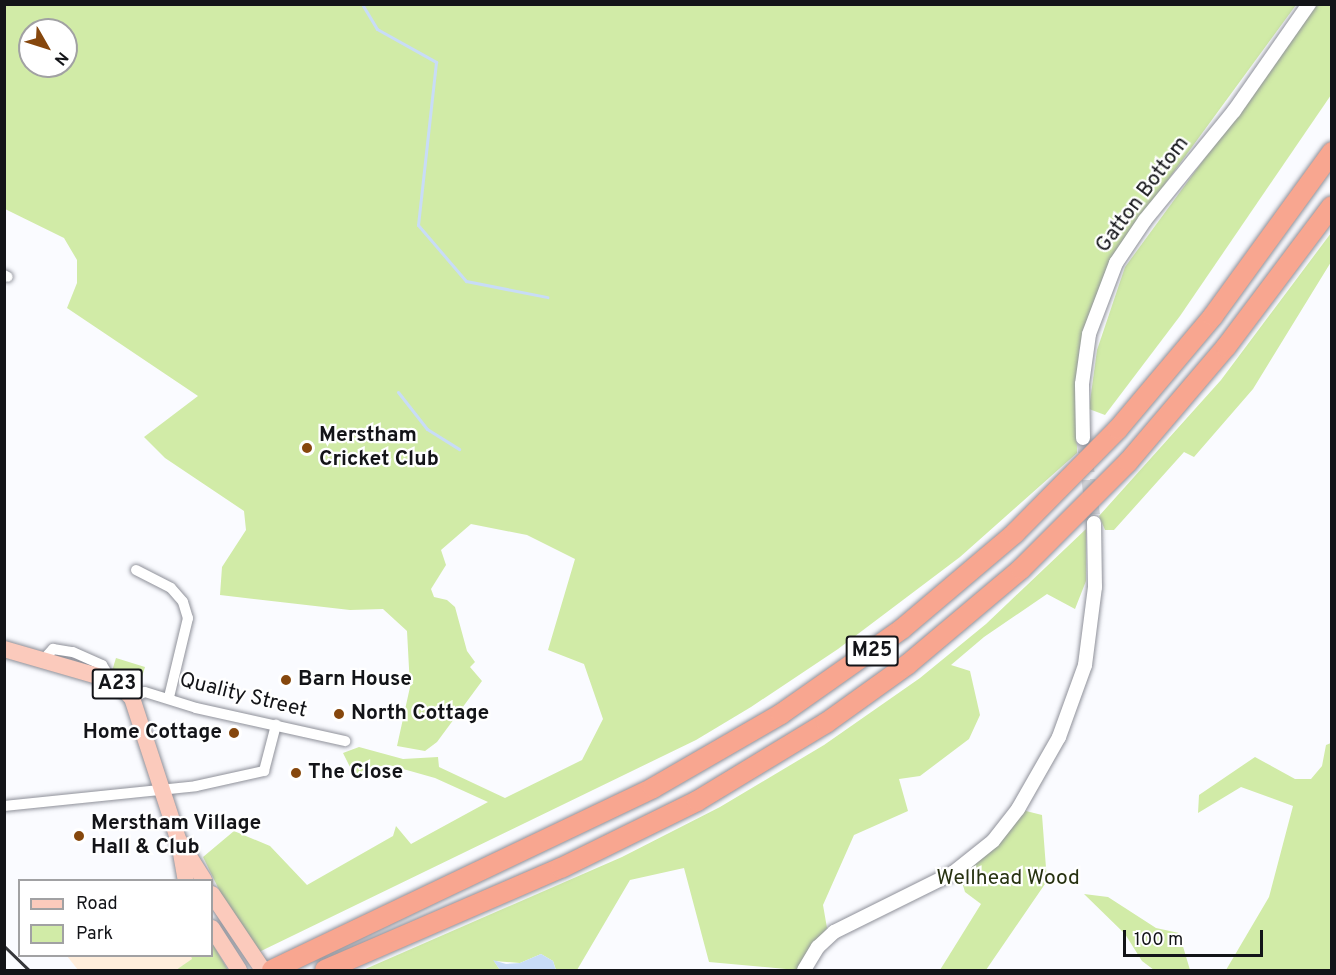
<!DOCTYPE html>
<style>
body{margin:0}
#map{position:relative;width:1336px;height:975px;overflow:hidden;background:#fafbff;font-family:Overpass,sans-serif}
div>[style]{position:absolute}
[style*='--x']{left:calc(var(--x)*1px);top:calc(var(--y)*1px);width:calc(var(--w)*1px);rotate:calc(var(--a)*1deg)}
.industrial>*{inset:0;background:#ffeedc}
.green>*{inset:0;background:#d1eba7}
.water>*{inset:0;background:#c8dcf7}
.stream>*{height:3px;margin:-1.5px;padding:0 1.5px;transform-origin:1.5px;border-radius:1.5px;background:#c8dcf7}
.tertiary-tunnel>*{height:14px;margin-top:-7px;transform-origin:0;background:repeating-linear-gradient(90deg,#d7d8dc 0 14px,transparent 0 21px)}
.roads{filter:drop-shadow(0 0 2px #8f919a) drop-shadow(0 0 2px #8f919a)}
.minor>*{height:10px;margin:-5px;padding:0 5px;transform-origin:5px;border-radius:5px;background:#fff}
.tertiary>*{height:14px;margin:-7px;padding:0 7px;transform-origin:7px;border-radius:7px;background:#fff}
.primary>*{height:16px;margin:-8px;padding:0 8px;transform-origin:8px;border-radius:8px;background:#fbcabc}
.motorway>*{height:20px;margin:-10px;padding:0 10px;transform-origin:10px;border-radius:10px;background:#f8a690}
.rail>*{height:3px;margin:-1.5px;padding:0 1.5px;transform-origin:1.5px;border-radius:1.5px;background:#36373b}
.dots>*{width:16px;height:16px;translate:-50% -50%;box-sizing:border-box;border:3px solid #fff;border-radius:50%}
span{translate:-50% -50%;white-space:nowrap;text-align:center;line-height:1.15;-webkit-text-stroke:4.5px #fff;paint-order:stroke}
.shield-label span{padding:2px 4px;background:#fff;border:2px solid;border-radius:4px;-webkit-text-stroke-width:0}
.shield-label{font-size:20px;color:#131418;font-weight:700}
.street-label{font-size:21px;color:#131418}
.poi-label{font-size:21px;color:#131418;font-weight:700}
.left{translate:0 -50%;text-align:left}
.right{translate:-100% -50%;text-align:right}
.park-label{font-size:21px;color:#273211}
.frame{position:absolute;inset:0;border:6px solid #131418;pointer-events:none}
.legend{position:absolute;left:18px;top:879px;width:195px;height:78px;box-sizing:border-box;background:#fff;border:2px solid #a1a1a3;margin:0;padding:8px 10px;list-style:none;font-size:18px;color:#131418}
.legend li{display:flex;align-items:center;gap:12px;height:30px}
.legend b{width:30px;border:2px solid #a1a1a3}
.north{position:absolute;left:18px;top:18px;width:60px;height:60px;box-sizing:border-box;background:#fff;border:2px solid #a1a1a3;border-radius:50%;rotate:129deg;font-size:16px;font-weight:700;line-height:24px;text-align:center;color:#131418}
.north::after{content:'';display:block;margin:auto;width:21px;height:27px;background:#86470d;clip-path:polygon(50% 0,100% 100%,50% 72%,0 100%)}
.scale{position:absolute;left:1123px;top:930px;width:140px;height:27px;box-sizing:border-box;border:3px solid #131418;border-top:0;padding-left:8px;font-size:18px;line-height:21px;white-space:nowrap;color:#131418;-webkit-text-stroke:4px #fff;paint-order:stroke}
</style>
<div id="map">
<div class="industrial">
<div style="clip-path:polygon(67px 956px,191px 956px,193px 959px,176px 970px,78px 970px)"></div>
</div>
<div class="green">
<div style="clip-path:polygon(evenodd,4px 5px,1296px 5px,1110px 259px,1079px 351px,1077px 453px,960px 557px,838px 649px,751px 707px,696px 740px,259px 952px,227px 906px,203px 857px,234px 831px,270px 846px,307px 885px,393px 836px,396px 826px,411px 844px,488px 802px,435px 778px,389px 765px,366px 768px,355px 777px,343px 753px,359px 747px,403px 759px,438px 757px,439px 767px,505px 798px,582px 760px,603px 719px,584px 664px,548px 650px,575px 559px,527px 535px,471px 524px,441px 550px,446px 565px,431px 589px,434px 597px,447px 600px,455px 607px,467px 651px,475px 662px,470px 667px,482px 681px,437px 742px,425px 751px,397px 746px,410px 687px,407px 631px,383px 609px,350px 610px,220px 595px,222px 567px,246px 530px,244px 511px,165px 458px,144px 437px,198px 396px,67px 308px,77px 283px,77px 260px,64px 238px,5px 209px,4px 5px,30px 30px,66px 30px,66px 66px,30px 66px,30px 30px)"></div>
<div style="clip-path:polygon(1317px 5px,1331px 5px,1331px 95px,1180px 316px,1105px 415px,1089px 409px,1097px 350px,1125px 267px)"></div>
<div style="clip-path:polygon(1331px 233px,1331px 262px,1253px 389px,1194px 457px,1184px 452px,1114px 530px,1105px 530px,1099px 516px,1221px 380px)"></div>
<div style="clip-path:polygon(1086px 529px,1086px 581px,1075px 609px,1047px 594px,984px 637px,951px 665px,970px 671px,980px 715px,969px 739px,920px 776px,899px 779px,908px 811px,854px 835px,823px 905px,827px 928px,797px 970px,709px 962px,684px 868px,630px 880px,577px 970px,556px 970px,553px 961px,541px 954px,520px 963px,494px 961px,500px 970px,363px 970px,622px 857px,720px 807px,824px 745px,920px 678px,986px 624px)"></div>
<div style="clip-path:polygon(116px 658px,145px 667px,141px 680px,112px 671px)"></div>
<div style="clip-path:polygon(1331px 743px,1331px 970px,1226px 970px,1269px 897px,1293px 806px,1241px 787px,1198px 813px,1199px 795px,1255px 757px,1295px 779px,1311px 779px,1322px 766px,1326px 745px)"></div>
<div style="clip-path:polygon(1018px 809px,1042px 815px,1047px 881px,986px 970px,940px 970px,981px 904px,965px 892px,961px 879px,1009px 829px)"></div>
<div style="clip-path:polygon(1084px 894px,1108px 897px,1156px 928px,1179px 933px,1190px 970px,1154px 970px,1142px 961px,1125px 934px)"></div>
<div style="clip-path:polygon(212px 943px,228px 970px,176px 970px,192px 959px,191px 956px,212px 956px)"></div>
</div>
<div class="water">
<div style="clip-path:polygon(541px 954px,553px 961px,556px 970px,500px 970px,493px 960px,506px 964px,520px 963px)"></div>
</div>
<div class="stream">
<div style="--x:362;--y:4;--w:29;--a:59"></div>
<div style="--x:377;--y:29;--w:68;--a:29.2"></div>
<div style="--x:436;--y:62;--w:164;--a:96.3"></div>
<div style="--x:418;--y:225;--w:74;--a:49.4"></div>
<div style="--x:466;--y:281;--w:83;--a:11.2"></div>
<div style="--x:398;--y:392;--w:47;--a:51.9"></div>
<div style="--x:427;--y:429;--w:38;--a:32"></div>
</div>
<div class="tertiary-tunnel">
<div style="--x:1083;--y:438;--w:86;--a:82.6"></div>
</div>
<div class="roads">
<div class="minor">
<div style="--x:4;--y:275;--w:4;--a:27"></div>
<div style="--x:136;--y:570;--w:39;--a:27"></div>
<div style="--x:171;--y:588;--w:18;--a:49"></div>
<div style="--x:183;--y:602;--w:17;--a:73"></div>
<div style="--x:188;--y:618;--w:81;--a:103.5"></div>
<div style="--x:43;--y:660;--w:15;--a:-48"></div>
<div style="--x:53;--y:649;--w:20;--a:9"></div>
<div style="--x:73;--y:652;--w:32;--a:24"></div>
<div style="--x:102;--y:665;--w:19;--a:58"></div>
<div style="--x:132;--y:698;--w:14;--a:-25"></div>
<div style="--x:145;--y:692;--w:53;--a:17.4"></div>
<div style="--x:196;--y:708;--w:153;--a:12.5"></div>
<div style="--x:4;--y:806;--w:193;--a:-5.9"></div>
<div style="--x:196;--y:786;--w:70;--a:-12.4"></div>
<div style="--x:264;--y:771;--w:48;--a:-75.4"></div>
</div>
<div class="tertiary">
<div style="--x:1083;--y:438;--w:54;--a:-91.1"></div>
<div style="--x:1082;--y:384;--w:50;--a:-82"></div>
<div style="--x:1089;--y:334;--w:76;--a:-69.2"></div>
<div style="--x:1116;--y:263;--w:52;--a:-56"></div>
<div style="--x:1145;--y:220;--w:141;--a:-50.8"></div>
<div style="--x:1234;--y:111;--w:131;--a:-55"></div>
<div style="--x:804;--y:970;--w:27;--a:-59"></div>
<div style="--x:818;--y:947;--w:22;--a:-43"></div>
<div style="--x:834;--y:932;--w:133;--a:-26.4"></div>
<div style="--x:953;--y:873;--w:51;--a:-38.7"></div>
<div style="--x:993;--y:841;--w:41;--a:-52"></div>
<div style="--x:1018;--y:809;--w:83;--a:-60.3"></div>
<div style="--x:1059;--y:737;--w:77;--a:-70.1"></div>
<div style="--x:1085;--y:665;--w:79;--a:-82.7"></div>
<div style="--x:1095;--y:587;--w:64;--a:-90.9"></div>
</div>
<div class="primary">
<div style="--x:4;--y:649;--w:101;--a:16.1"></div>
<div style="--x:101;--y:677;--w:18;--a:22"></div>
<div style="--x:118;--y:684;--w:20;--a:45"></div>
<div style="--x:132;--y:698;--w:151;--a:71.9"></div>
<div style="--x:179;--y:842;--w:39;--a:80"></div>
<div style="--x:180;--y:842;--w:45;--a:57.7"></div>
<div style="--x:212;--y:894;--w:92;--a:56.1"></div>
<div style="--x:212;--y:928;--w:50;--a:57.3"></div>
</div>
<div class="motorway">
<div style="--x:272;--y:970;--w:422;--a:-25.5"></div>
<div style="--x:653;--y:788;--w:148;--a:-30"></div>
<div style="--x:781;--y:714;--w:148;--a:-35.1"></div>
<div style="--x:902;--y:629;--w:148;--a:-40.3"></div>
<div style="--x:1015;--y:533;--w:146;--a:-45.3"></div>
<div style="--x:1118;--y:429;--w:148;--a:-49.9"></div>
<div style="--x:1213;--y:316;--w:203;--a:-54"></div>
<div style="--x:325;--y:970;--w:257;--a:-23.4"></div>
<div style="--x:561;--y:868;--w:152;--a:-26.2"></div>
<div style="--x:697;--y:801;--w:151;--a:-31.2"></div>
<div style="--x:826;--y:723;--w:100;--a:-35.6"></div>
<div style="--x:907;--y:665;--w:149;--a:-40.1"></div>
<div style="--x:1021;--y:569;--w:151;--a:-45"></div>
<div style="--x:1128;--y:462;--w:151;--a:-49.6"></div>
<div style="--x:1226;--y:347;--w:176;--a:-53.1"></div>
</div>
</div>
<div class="rail">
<div style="--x:4;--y:946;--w:35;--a:44"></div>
</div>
<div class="dots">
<div style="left:307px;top:448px;background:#86470d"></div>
<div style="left:286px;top:680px;background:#86470d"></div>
<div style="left:339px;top:714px;background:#86470d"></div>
<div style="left:234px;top:733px;background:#86470d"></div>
<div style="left:296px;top:773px;background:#86470d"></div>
<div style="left:79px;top:836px;background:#86470d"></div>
</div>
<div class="shield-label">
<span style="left:872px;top:651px">M25</span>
<span style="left:117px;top:684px">A23</span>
</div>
<div class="street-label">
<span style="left:1143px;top:195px;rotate:-53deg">Gatton Bottom</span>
<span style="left:243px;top:696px;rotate:14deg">Quality Street</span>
</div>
<div class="poi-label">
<span class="left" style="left:319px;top:448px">Merstham<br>Cricket Club</span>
<span class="left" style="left:298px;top:680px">Barn House</span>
<span class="left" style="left:351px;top:714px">North Cottage</span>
<span class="right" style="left:222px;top:733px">Home Cottage</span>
<span class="left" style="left:308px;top:773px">The Close</span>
<span class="left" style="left:91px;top:836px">Merstham Village<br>Hall &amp; Club</span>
</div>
<div class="park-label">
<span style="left:1008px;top:879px">Wellhead Wood</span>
</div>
<div class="frame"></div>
<ul class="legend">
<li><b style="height:8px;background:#fbcabc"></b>Road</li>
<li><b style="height:16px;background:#d1eba7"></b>Park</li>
</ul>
<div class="north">N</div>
<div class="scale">100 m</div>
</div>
